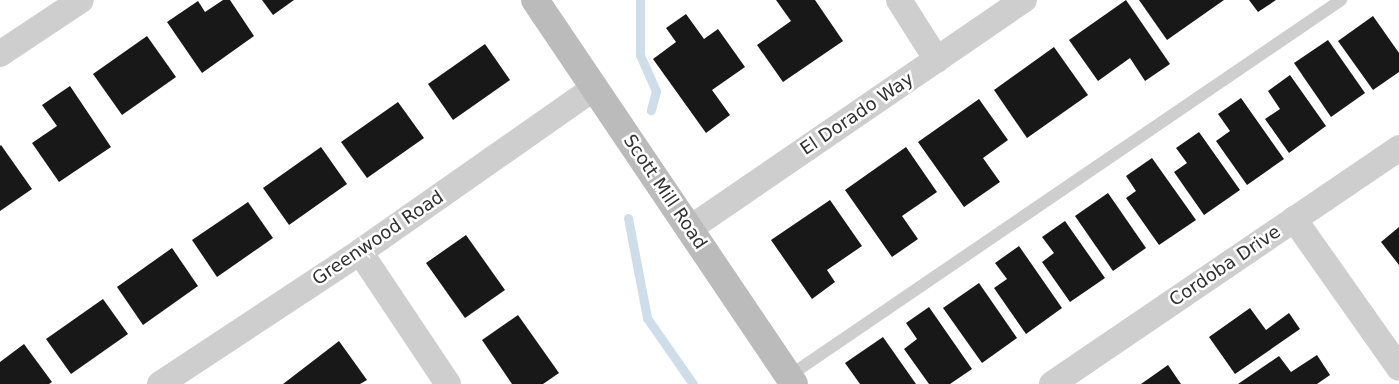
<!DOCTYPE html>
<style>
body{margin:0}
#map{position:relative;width:1399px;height:384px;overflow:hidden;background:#fff;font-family:"DejaVu Sans",sans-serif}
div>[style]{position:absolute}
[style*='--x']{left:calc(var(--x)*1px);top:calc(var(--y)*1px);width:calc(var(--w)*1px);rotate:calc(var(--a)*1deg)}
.stream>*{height:9px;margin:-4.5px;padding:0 4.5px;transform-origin:4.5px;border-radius:4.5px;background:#ceddea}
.building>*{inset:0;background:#181818}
.lane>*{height:12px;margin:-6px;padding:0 6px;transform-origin:6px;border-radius:6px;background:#cecece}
.street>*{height:26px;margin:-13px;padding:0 13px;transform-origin:13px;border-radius:13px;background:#cecece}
.secondary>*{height:28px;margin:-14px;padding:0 14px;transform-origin:14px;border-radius:14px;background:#bbb}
span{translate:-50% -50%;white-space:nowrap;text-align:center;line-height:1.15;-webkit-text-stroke:5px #fff;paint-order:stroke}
.street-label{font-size:18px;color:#313131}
</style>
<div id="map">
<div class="stream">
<div style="--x:640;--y:0;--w:55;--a:90"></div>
<div style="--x:640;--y:55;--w:39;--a:66"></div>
<div style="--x:656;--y:91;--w:20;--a:105"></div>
<div style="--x:628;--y:218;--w:102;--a:79.2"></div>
<div style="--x:647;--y:318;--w:80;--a:55.1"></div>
</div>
<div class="building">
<div style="clip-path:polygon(223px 0,230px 0,254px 36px,202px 73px,167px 22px,198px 1px,205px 12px)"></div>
<div style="clip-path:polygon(262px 0,294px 0,273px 15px)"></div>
<div style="clip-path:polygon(776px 0,815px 0,843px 41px,783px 82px,757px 45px,791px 21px)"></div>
<div style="clip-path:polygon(1126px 0,1170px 64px,1145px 81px,1130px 58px,1098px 81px,1069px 40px)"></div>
<div style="clip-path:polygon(1139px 0,1224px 0,1167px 40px)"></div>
<div style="clip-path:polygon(1249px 0,1276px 0,1258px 12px)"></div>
<div style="clip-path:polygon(686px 14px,704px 39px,718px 29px,745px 67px,712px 90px,730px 115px,706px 133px,653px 59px,676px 42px,666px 28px)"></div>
<div style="clip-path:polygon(1373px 16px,1399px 53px,1399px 72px,1373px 90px,1338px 41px)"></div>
<div style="clip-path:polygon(147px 36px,176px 77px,122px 115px,93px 74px)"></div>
<div style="clip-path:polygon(1328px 40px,1365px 93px,1331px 117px,1294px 63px)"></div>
<div style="clip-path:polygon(485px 44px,510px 80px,453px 120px,428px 84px)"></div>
<div style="clip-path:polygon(1054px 47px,1088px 95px,1027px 138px,994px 90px)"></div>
<div style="clip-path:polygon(1290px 75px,1326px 126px,1289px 153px,1265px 119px,1280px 109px,1268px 91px)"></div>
<div style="clip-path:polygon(70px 86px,111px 147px,59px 182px,32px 143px,57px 126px,42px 105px)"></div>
<div style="clip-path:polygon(1241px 98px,1284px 159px,1247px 185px,1216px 141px,1230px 131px,1218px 114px)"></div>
<div style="clip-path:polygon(979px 99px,1008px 140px,983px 158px,1000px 182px,964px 207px,918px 142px)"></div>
<div style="clip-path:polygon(398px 102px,424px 138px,367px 178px,341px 142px)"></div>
<div style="clip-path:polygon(1199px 132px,1240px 190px,1204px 215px,1174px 172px,1187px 163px,1176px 148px)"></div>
<div style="clip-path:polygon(1px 145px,32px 189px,0 211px,0 146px)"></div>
<div style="clip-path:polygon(321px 147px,347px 184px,289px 225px,263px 188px)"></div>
<div style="clip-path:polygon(906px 147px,937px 192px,902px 216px,918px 239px,892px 257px,845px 190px)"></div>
<div style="clip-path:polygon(1152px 158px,1196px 220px,1159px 245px,1126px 198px,1136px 191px,1126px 176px)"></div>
<div style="clip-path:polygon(1108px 193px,1146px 248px,1113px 271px,1075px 216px)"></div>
<div style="clip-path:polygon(830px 200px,862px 246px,827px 270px,835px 282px,812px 299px,771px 240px)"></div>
<div style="clip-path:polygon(248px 202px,273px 238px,217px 277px,192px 240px)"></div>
<div style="clip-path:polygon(1065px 221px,1105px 278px,1070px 302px,1042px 262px,1054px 253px,1042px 237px)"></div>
<div style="clip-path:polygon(1399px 227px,1399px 265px,1381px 242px)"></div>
<div style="clip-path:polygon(466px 235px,505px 290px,465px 318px,426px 263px)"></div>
<div style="clip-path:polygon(1019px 246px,1062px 308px,1026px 334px,994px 288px,1007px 279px,995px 263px)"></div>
<div style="clip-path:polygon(172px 248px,198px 286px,143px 325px,117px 287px)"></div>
<div style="clip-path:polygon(979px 283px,1017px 338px,982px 363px,943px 308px)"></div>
<div style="clip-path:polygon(103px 299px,128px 334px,71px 374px,46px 339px)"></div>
<div style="clip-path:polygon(929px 307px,972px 369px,950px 384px,929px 384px,904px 349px,917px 339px,906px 323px)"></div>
<div style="clip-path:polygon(1250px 308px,1266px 330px,1289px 313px,1300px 329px,1235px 374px,1209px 337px)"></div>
<div style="clip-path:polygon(518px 315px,559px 373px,543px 384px,512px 384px,482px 340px)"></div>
<div style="clip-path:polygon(883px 337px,916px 384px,860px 384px,845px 363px)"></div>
<div style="clip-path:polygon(339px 341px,367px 380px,360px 384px,283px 384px)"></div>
<div style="clip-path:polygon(24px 344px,52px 382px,49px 384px,0 384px,0 362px)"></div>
<div style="clip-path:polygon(1317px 355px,1330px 375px,1317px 384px,1238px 384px,1279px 356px,1291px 372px)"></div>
<div style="clip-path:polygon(1168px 365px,1181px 384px,1141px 384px)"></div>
</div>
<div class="lane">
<div style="--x:789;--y:376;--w:668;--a:-34.26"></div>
</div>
<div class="street">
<div style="--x:899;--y:0;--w:71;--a:57.7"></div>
<div style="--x:0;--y:54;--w:97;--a:-33.7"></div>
<div style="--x:1294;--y:219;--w:182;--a:54.8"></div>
<div style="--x:689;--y:229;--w:406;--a:-34.4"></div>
<div style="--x:360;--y:252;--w:159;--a:56.3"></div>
<div style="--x:160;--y:384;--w:240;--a:-33.4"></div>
<div style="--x:360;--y:252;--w:286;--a:-35"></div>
<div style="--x:1052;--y:384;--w:420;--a:-34.2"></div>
</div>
<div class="secondary">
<div style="--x:535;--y:0;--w:463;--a:56"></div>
</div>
<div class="street-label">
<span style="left:857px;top:114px;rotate:-34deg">El Dorado Way</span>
<span style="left:665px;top:192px;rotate:56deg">Scott Mill Road</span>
<span style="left:378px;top:238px;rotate:-34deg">Greenwood Road</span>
<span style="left:1225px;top:266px;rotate:-34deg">Cordoba Drive</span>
</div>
</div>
